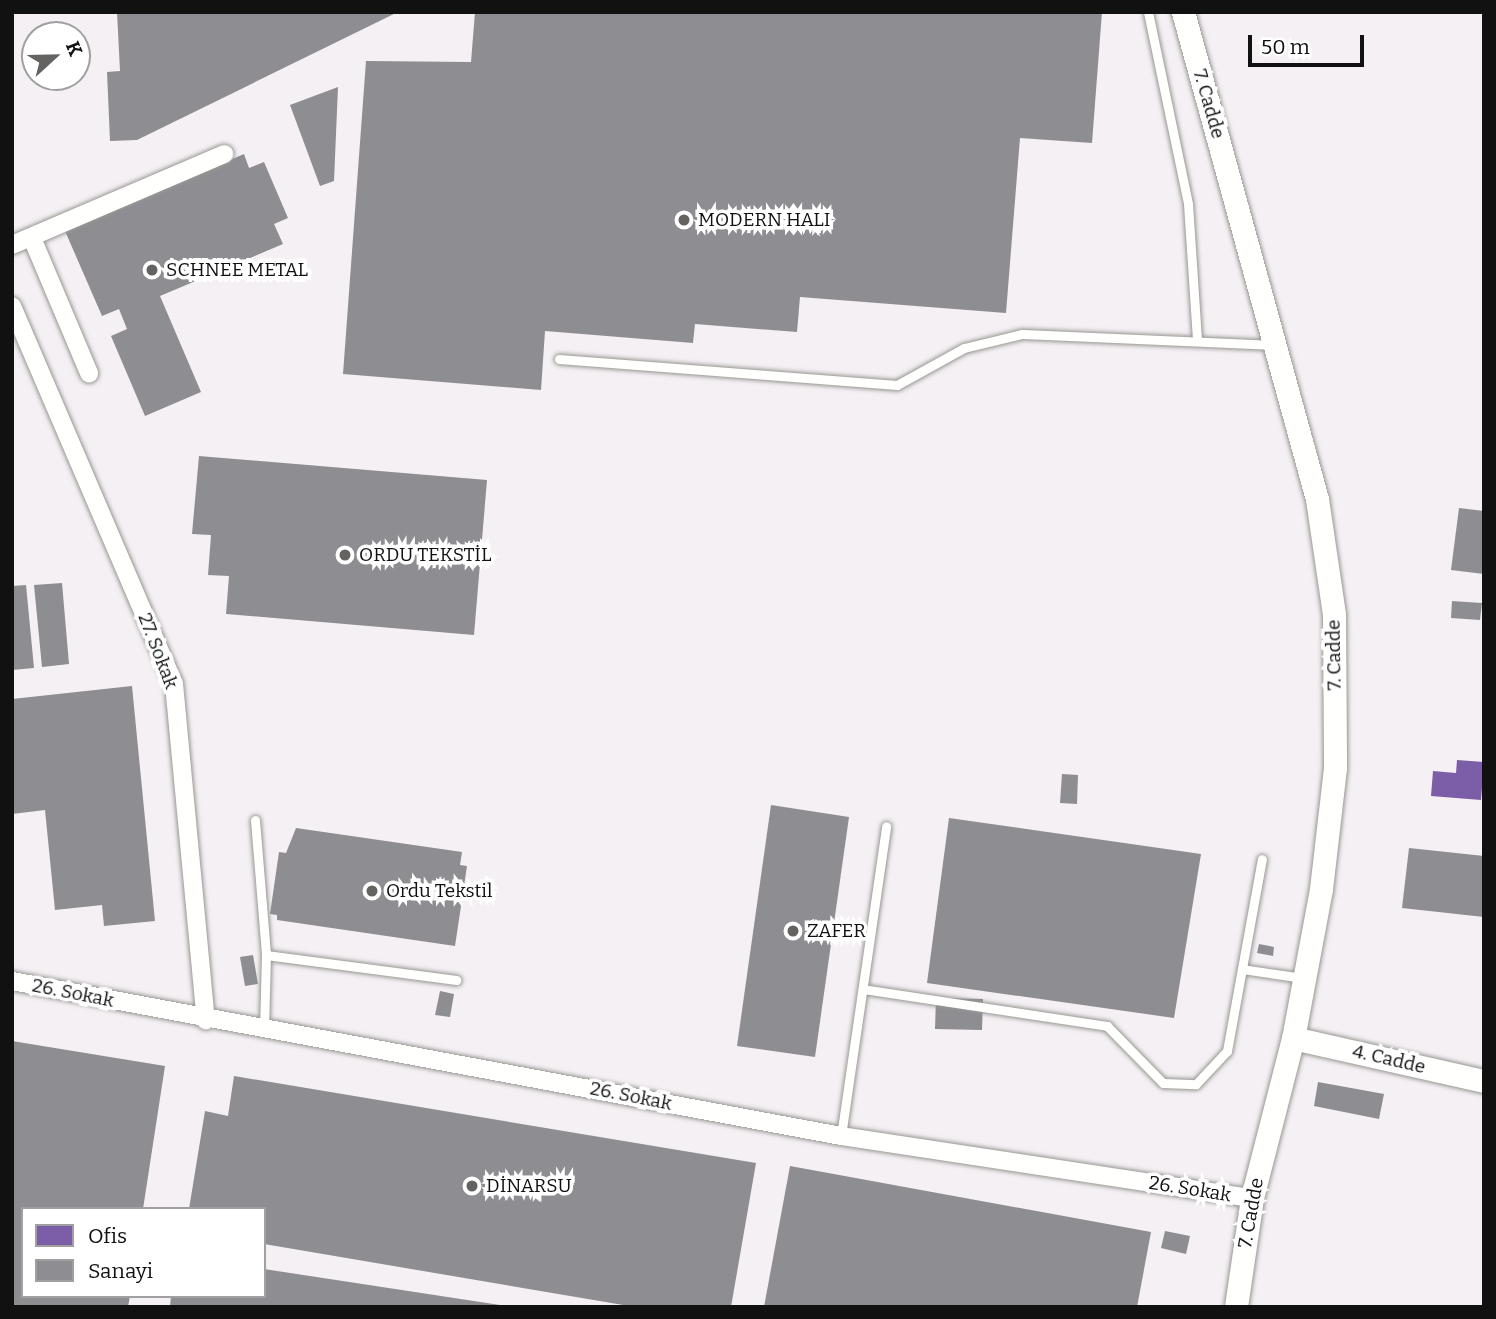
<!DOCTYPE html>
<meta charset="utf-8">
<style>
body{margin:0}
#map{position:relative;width:1496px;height:1319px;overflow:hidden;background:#fdfcf7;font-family:Bitter,serif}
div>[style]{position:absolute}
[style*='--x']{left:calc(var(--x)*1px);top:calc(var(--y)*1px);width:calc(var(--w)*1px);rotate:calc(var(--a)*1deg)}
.industrial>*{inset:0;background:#f5f0f3}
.offices>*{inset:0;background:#7b5ea7}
.industry>*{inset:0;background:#8d8d92}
.roads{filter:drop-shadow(0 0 2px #979795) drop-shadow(0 0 2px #979795)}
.service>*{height:9px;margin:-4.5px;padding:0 4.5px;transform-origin:4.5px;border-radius:4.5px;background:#fffffe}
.minor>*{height:18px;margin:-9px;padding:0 9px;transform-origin:9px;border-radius:9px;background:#fffffe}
.tertiary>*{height:23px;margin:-11.5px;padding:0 11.5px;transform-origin:11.5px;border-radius:11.5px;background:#fffffe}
.dots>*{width:19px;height:19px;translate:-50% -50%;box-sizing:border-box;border:4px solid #fff;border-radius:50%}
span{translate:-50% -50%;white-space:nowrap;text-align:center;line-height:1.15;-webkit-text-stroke:7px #fff;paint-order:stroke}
.street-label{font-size:19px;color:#111}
.poi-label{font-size:19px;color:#111}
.left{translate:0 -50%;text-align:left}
.frame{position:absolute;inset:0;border:14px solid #111;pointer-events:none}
.legend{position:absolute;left:21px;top:1207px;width:245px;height:91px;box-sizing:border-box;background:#fff;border:2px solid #a0a0a0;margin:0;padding:9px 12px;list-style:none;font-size:21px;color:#111}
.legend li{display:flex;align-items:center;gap:14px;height:35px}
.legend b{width:35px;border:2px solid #a0a0a0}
.north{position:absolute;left:21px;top:21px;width:70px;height:70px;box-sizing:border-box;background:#fff;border:2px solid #a0a0a0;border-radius:50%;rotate:68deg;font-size:19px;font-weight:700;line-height:28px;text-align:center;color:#111}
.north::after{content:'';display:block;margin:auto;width:24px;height:32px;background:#646362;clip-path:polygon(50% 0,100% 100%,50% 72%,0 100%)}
.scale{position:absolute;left:1248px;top:35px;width:116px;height:32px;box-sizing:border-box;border:4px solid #111;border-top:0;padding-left:9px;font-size:21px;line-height:24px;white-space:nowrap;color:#111;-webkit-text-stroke:5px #fff;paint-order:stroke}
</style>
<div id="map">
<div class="industrial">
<div style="clip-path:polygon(evenodd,12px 12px,1484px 12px,1484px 1307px,12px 1307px,12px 12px,35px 35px,77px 35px,77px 77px,35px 77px,35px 35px,12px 12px,23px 1209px,264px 1209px,264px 1296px,23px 1296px,23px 1209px)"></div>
</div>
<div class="offices">
<div style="clip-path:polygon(1457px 760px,1484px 762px,1481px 800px,1431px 796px,1433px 771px,1456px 773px)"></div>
</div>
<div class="industry">
<div style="clip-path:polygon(117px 12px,398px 12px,137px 140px,110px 141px,107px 72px,120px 71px)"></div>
<div style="clip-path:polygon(475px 12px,1102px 12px,1092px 143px,1020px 138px,1006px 313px,800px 297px,797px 332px,695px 324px,693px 343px,545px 331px,541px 390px,343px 374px,366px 61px,471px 62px)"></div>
<div style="clip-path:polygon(338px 87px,334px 181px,320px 186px,290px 105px)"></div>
<div style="clip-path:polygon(244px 154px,249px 168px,264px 162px,288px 218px,274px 224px,283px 244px,160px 296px,201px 392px,145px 416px,111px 336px,127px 329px,119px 309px,102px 316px,65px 231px)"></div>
<div style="clip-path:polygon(199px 456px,487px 480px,474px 635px,226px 614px,229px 576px,208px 575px,211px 535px,192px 534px)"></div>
<div style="clip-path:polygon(1459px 508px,1484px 511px,1484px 574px,1451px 570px)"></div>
<div style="clip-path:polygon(62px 583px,69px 664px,42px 667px,34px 585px)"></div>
<div style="clip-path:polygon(26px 585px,34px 668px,12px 670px,12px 586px)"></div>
<div style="clip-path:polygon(1452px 601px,1482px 603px,1480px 620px,1451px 618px)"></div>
<div style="clip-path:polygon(132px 686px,155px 921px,104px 926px,102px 905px,55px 910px,45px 810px,12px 814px,12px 699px)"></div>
<div style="clip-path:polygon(1062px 774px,1078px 775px,1077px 804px,1060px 803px)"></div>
<div style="clip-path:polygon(771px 805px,849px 817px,815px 1057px,737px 1046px)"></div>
<div style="clip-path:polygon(949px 818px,1201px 854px,1174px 1018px,927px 983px)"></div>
<div style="clip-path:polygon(296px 828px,462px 852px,460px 865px,467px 866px,455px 946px,277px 920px,277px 915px,270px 914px,279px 852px,286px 853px)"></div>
<div style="clip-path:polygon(1409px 848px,1484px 856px,1484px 917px,1402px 908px)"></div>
<div style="clip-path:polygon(1259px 944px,1274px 947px,1273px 956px,1257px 953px)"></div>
<div style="clip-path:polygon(253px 955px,258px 984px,245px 986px,240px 957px)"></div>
<div style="clip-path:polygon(440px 991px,454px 994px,450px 1017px,435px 1015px)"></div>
<div style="clip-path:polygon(936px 998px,983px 999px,982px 1030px,935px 1029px)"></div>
<div style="clip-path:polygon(12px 1041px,165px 1066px,143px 1209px,23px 1209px,23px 1296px,130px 1296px,128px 1307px,12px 1307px)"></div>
<div style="clip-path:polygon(234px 1076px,756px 1163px,731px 1307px,635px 1307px,264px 1244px,264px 1209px,189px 1209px,205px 1111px,228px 1116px)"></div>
<div style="clip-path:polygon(1318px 1082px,1384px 1094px,1379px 1119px,1314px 1106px)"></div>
<div style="clip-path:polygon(790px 1166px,1151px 1232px,1137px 1307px,764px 1307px)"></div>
<div style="clip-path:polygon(1165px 1231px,1190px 1236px,1186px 1254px,1161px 1248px)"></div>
<div style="clip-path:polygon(264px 1269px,500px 1305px,500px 1307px,170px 1307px,171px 1296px,264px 1296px)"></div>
</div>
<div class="roads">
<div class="service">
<div style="--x:1148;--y:12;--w:196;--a:78.2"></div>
<div style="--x:1188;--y:204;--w:134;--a:86.2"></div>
<div style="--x:559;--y:359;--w:339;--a:4.4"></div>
<div style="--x:897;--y:385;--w:77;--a:-28.9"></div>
<div style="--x:964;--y:348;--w:60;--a:-13.6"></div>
<div style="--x:1022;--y:334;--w:249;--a:2.5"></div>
<div style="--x:255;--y:820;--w:135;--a:85.3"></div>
<div style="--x:266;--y:955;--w:192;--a:7.5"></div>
<div style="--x:1242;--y:969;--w:62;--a:8.4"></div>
<div style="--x:863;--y:989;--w:247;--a:8.6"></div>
<div style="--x:1107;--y:1026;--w:80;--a:45.5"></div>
<div style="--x:1163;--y:1083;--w:33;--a:2"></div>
<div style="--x:1196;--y:1084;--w:45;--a:-46.8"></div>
<div style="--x:1227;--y:1051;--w:195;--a:-79.7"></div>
<div style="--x:264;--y:1030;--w:75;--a:-88.5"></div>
<div style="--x:841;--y:1136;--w:313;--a:-81.7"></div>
</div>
<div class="minor">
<div style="--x:32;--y:238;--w:147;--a:67.1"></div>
<div style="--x:12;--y:245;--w:231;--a:-23.2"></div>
<div style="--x:12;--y:306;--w:411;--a:66.8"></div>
<div style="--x:174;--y:684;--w:338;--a:84.6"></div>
<div style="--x:12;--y:981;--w:843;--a:10.59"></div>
<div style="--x:841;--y:1136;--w:416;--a:8.6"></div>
</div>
<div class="tertiary">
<div style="--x:1183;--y:12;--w:505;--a:74.62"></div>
<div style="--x:1317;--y:499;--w:116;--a:81.6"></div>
<div style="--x:1334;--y:614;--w:154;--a:89.6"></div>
<div style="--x:1335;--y:768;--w:122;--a:96.6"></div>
<div style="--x:1321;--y:889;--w:152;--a:100.6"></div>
<div style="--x:1293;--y:1038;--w:165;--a:104.4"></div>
<div style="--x:1252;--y:1198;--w:110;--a:98.4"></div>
<div style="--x:1293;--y:1038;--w:196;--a:12.7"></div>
</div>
</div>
<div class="dots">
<div style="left:684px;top:220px;background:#646362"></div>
<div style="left:152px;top:270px;background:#646362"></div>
<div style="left:345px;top:555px;background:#646362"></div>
<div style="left:372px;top:891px;background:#646362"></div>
<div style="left:793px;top:931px;background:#646362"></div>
<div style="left:472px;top:1186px;background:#646362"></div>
</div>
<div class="street-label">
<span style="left:1209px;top:104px;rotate:74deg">7. Cadde</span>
<span style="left:158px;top:651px;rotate:69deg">27. Sokak</span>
<span style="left:1334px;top:655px;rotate:-91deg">7. Cadde</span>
<span style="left:73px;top:993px;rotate:11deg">26. Sokak</span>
<span style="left:1389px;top:1059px;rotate:13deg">4. Cadde</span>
<span style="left:631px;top:1096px;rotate:11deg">26. Sokak</span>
<span style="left:1190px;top:1189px;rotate:9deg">26. Sokak</span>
<span style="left:1251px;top:1213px;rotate:-80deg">7. Cadde</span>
</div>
<div class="poi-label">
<span class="left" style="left:698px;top:220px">MODERN HALI</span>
<span class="left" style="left:166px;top:270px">SCHNEE METAL</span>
<span class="left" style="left:359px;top:555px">ORDU TEKSTİL</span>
<span class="left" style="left:386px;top:891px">Ordu Tekstil</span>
<span class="left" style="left:807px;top:931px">ZAFER</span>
<span class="left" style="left:486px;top:1186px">DİNARSU</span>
</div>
<div class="frame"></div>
<ul class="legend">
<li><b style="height:19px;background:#7b5ea7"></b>Ofis</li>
<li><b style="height:19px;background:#8d8d92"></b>Sanayi</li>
</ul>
<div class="north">K</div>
<div class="scale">50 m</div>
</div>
